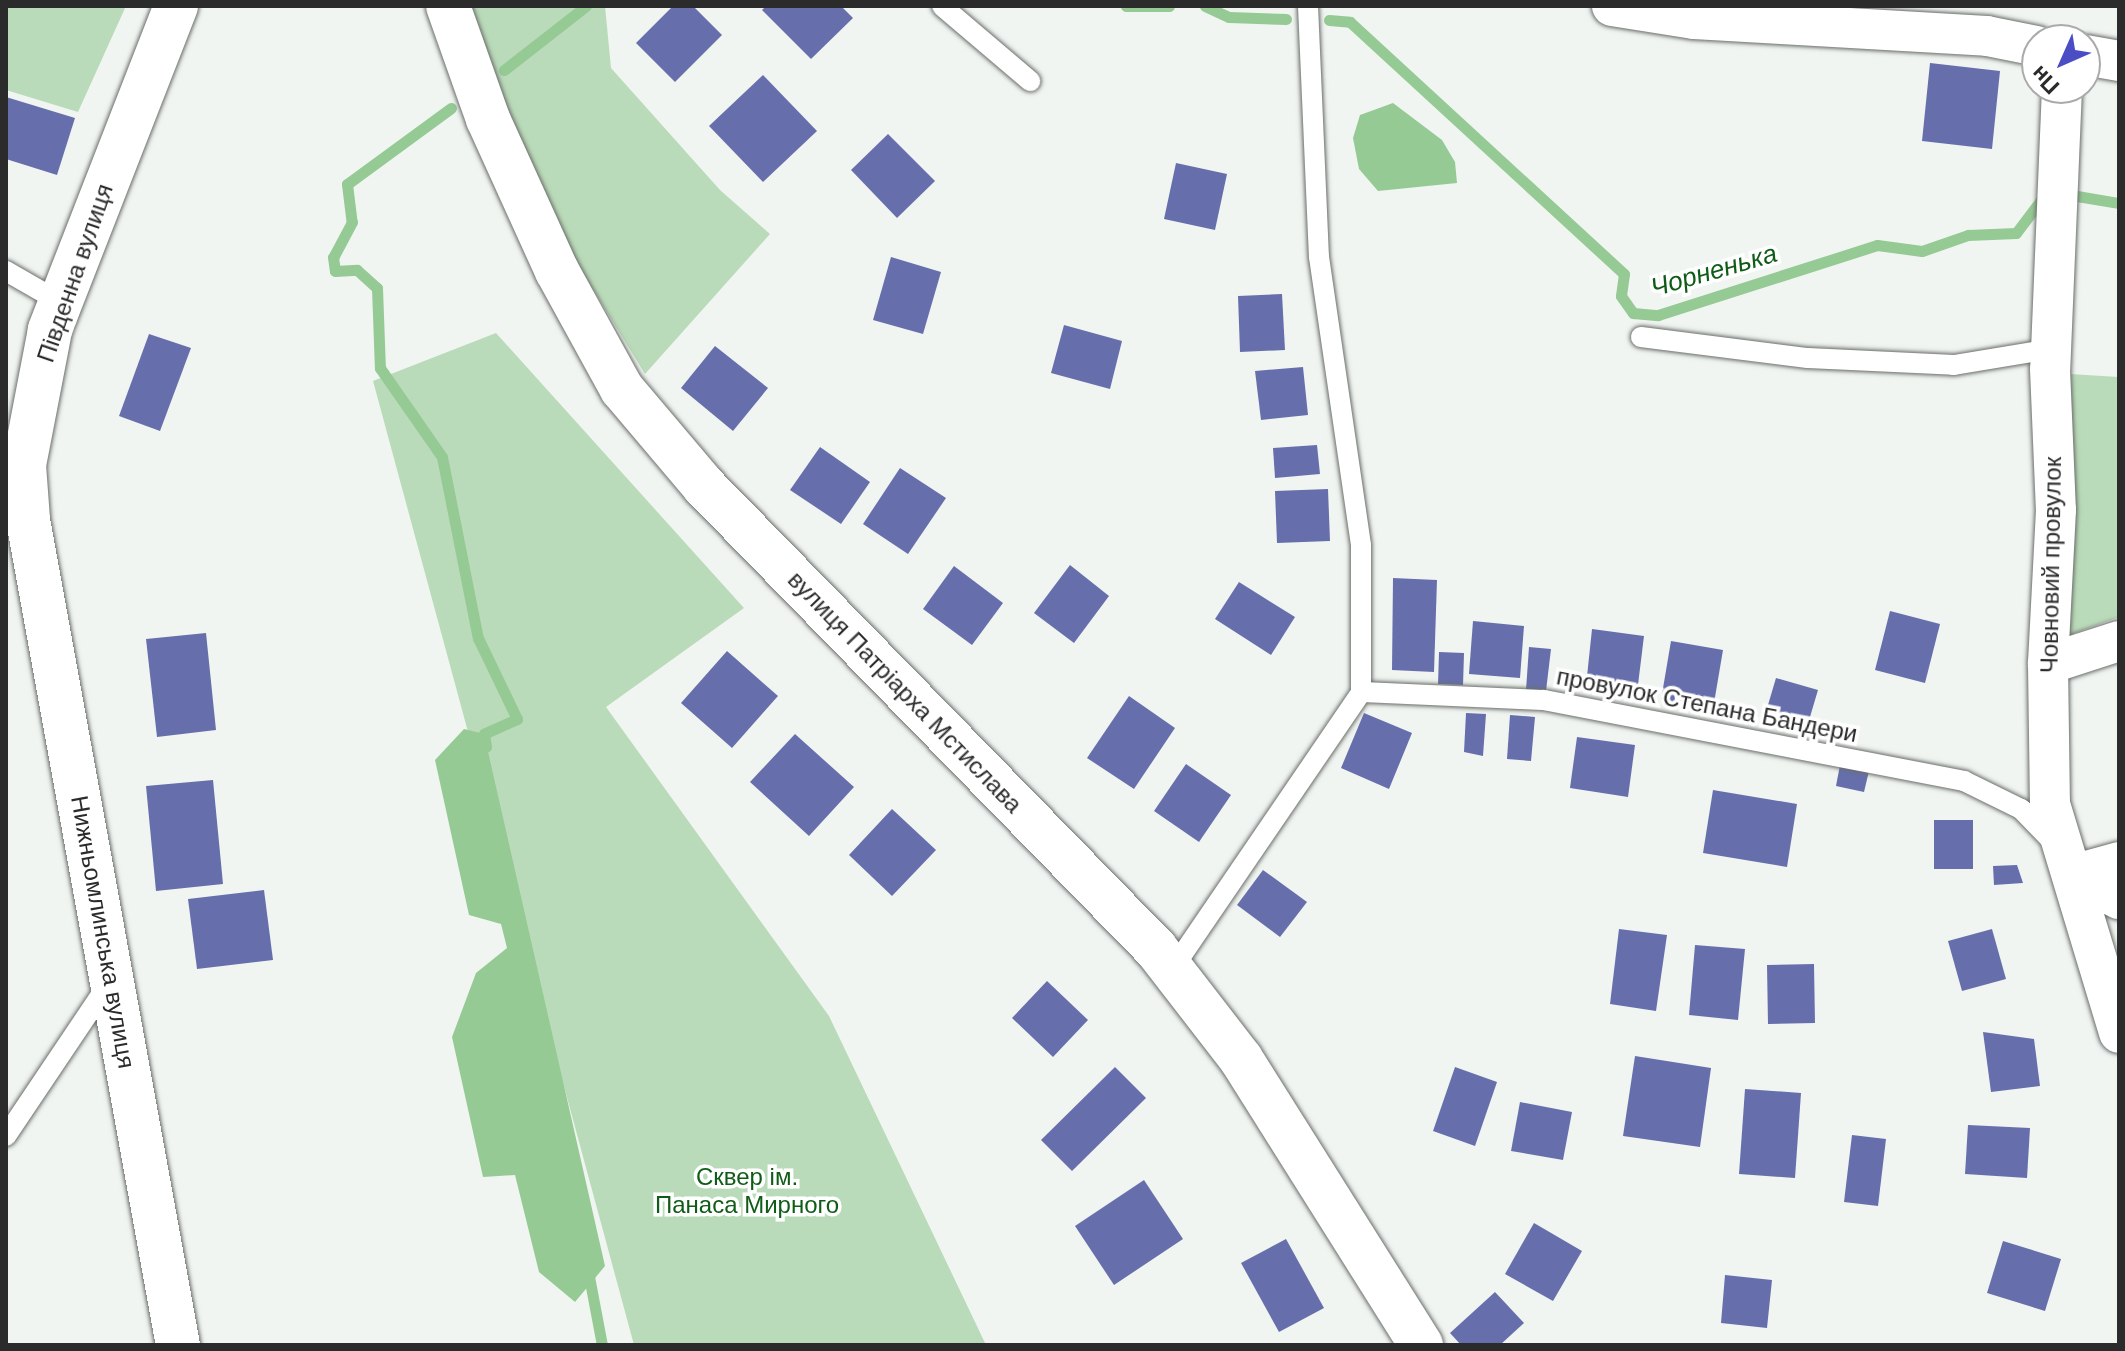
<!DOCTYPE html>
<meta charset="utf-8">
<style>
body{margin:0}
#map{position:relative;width:2125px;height:1351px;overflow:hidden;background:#f1f5f1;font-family:Arial,sans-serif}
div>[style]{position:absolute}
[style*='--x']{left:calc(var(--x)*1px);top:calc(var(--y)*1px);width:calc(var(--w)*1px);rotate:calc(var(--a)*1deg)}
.green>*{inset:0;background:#badbb9}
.water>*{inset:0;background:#95ca94}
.stream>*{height:11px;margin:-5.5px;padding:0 5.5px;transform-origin:5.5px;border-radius:5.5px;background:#95ca94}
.building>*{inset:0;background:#666fac}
.roads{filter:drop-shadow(0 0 2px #6a6e6a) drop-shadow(0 0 2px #6a6e6a)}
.lane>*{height:20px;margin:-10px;padding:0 10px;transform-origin:10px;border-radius:10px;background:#fff}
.street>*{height:40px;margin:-20px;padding:0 20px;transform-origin:20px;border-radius:20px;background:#fff}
.secondary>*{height:44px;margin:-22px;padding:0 22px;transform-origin:22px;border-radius:22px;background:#fff}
span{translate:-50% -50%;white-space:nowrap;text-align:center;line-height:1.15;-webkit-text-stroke:7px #fff;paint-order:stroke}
.street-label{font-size:24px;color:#2a2b2a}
.park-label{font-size:24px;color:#0f5c17}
.water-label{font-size:26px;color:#0f5c17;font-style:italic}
.frame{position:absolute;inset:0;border:8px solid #2a2b2a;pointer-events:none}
.north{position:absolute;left:2021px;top:24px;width:80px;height:80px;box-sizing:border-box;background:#fff;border:2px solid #aaa;border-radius:50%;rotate:225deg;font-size:22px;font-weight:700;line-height:32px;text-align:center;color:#2a2b2a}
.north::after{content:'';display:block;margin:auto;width:28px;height:36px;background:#4a4dc3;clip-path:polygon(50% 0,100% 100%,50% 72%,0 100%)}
</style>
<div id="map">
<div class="green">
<div style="clip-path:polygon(6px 6px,126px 6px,78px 112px,6px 90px)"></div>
<div style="clip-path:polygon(468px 6px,605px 6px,611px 68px,720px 190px,770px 234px,645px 374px,577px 263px,510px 121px)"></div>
<div style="clip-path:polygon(496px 333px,744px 608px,606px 707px,829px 1016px,986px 1345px,634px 1345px,373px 381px)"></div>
<div style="clip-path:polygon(2070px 374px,2119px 377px,2119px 617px,2069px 635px)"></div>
</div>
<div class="water">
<div style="clip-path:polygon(1393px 103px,1442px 140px,1455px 162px,1457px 183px,1378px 191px,1359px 169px,1353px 138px,1360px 115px)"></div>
<div style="clip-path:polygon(464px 729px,484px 734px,605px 1266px,575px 1302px,539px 1272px,515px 1175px,483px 1177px,452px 1037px,476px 973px,507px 948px,501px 924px,469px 915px,435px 760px)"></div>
</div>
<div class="stream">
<div style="--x:1126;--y:6;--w:43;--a:0"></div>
<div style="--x:1205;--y:6;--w:26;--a:25"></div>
<div style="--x:1229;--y:17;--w:57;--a:2"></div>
<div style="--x:1329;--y:20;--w:21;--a:5"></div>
<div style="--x:1350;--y:22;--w:372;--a:42.6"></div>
<div style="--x:1624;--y:274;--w:22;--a:98"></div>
<div style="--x:1621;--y:296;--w:21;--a:55"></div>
<div style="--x:1633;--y:313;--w:25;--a:5"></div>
<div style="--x:1658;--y:315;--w:230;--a:-17.7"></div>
<div style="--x:1877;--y:245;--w:45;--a:7.6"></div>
<div style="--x:1922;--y:251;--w:49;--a:-19.2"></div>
<div style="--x:1968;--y:235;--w:48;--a:-2.4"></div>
<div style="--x:2016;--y:233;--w:46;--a:-52.9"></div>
<div style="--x:504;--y:70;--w:104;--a:-38"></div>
<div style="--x:451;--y:108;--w:129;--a:143.8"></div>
<div style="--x:347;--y:184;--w:38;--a:83"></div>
<div style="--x:352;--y:222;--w:40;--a:118"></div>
<div style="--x:333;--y:257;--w:14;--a:82"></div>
<div style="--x:335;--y:271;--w:22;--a:-3"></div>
<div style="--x:357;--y:270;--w:27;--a:42"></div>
<div style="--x:377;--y:288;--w:80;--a:87.9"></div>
<div style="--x:380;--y:368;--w:108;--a:55.1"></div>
<div style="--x:442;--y:457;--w:185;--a:78.8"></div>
<div style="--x:478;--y:638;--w:90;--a:64.3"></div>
<div style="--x:517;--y:719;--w:36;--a:156"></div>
<div style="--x:484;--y:734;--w:13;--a:81"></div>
<div style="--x:2065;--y:194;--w:55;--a:9.5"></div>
<div style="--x:588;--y:1271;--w:75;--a:79.3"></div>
</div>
<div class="building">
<div style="clip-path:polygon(673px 6px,693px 6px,722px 35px,675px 82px,636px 43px)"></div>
<div style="clip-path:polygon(766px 6px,841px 6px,853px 18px,811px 59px,762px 10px)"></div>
<div style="clip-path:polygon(1930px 63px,2000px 71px,1992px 149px,1922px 141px)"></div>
<div style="clip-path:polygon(763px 75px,817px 131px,763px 182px,709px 126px)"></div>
<div style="clip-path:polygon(6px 97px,75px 118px,57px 175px,6px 159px)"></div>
<div style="clip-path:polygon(888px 134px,935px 181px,897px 218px,851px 170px)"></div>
<div style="clip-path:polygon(1176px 163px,1227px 174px,1215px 230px,1164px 219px)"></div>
<div style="clip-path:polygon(891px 257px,941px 272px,923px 334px,873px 320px)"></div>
<div style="clip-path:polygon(1282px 294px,1285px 350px,1240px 352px,1238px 296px)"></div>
<div style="clip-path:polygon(1064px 325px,1122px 341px,1110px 389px,1051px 373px)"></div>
<div style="clip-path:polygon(149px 334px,191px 348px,160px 431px,119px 416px)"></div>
<div style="clip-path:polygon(715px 346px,768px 388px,733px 431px,681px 388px)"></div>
<div style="clip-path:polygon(1303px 367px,1308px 415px,1261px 420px,1255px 371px)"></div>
<div style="clip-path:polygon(1317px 445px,1320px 474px,1275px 478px,1273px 448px)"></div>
<div style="clip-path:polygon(820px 447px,870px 482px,841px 524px,790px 490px)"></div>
<div style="clip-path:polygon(900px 468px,946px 498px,908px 554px,863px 524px)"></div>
<div style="clip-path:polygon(1328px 489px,1330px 541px,1277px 543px,1275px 491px)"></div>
<div style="clip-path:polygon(1070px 565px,1109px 596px,1074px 643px,1034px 613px)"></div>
<div style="clip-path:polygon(954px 566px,1003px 603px,972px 645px,923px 609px)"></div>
<div style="clip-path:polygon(1393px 578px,1437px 580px,1434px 672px,1392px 670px)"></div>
<div style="clip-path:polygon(1239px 582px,1295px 617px,1271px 655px,1215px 619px)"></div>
<div style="clip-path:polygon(1890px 611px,1940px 624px,1925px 683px,1875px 670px)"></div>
<div style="clip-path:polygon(1473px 621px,1524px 626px,1520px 678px,1469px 674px)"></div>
<div style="clip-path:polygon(1592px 629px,1644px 636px,1637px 693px,1586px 686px)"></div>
<div style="clip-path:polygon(206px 633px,216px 730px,157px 737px,146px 639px)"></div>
<div style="clip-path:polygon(1671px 641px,1723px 650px,1713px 709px,1661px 700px)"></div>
<div style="clip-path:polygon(1529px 647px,1551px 649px,1546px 691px,1526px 690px)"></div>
<div style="clip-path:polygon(727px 651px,778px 696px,732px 748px,681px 703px)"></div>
<div style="clip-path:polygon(1439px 652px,1464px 653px,1463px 685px,1438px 684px)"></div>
<div style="clip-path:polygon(1776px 678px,1818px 690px,1807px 727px,1765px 715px)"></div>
<div style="clip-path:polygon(1129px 696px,1175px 728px,1134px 789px,1087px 758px)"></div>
<div style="clip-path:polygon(1364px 713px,1412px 733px,1389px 789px,1341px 768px)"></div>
<div style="clip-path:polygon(1466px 713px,1486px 714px,1483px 756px,1464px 752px)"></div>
<div style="clip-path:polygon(1510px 715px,1535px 717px,1531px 761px,1507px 759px)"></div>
<div style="clip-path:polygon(795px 734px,854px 787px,809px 836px,750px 782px)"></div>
<div style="clip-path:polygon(1577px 737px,1635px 745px,1628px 797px,1570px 788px)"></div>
<div style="clip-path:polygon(1186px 764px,1231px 795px,1199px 842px,1154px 811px)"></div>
<div style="clip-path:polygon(1840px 765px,1869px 771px,1864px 792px,1836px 786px)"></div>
<div style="clip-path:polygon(213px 780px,223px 884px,156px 891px,146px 786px)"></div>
<div style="clip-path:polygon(1713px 790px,1797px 804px,1787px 867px,1703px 853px)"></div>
<div style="clip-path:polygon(892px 809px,936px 850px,892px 896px,849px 855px)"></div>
<div style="clip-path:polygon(1934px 820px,1973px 820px,1973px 869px,1934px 869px)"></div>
<div style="clip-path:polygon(2017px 865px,2023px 883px,1994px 885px,1993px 866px)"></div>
<div style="clip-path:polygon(1263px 870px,1307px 902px,1280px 937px,1237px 905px)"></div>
<div style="clip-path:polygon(264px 890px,273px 960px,197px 969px,188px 899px)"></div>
<div style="clip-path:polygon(1619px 929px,1667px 935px,1656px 1011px,1610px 1004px)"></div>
<div style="clip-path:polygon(1992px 929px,2006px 979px,1962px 991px,1948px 941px)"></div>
<div style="clip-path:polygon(1695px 945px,1745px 949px,1738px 1020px,1689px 1015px)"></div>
<div style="clip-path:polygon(1814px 964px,1815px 1023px,1768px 1024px,1767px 965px)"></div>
<div style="clip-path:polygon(1047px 981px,1088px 1020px,1053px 1057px,1012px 1018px)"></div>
<div style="clip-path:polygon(1983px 1032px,2034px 1039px,2040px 1086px,1991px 1092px)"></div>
<div style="clip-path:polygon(1635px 1056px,1711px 1068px,1700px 1147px,1623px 1136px)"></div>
<div style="clip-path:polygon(1115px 1067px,1146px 1098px,1072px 1171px,1041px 1140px)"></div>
<div style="clip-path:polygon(1455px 1067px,1497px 1082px,1475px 1146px,1433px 1131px)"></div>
<div style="clip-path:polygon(1745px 1089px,1801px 1093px,1795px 1178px,1739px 1174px)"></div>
<div style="clip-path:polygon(1520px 1102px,1572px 1112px,1563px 1160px,1511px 1151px)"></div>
<div style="clip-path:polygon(1968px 1125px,2030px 1128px,2027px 1178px,1965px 1174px)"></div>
<div style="clip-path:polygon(1852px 1135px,1886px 1139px,1878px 1206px,1844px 1202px)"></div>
<div style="clip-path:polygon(1144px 1180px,1183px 1239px,1114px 1285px,1075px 1226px)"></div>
<div style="clip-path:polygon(1534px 1223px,1582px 1251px,1553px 1301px,1505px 1274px)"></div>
<div style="clip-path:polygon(1286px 1239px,1324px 1308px,1279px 1332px,1241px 1263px)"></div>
<div style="clip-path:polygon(2003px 1241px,2061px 1259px,2045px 1311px,1987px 1293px)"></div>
<div style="clip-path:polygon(1725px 1275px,1772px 1280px,1767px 1328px,1721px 1323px)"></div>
<div style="clip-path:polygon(1495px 1292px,1524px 1323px,1500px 1345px,1461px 1345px,1450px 1333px)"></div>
</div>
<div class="roads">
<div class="lane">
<div style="--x:942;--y:6;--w:116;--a:40.4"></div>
<div style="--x:1308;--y:6;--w:251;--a:87.5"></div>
<div style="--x:1319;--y:257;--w:291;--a:81.7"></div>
<div style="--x:1361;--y:545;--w:147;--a:90"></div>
<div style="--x:6;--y:271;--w:62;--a:29.9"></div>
<div style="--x:1641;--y:337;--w:168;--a:7.2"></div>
<div style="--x:1808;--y:358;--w:146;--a:2.7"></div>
<div style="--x:1954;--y:365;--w:98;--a:-9.4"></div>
<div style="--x:1171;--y:971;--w:338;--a:-55.7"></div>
<div style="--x:1361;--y:692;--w:183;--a:2.5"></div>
<div style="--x:1544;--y:700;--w:428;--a:10.9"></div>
<div style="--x:1964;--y:781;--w:64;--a:26.2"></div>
<div style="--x:2021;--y:809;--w:47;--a:45.9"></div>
<div style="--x:6;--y:1136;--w:184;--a:-56.1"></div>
</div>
<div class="street">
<div style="--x:1612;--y:6;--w:83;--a:9"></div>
<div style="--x:1694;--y:19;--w:293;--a:3.3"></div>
<div style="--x:1987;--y:36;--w:51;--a:11.3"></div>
<div style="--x:2085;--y:55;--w:35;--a:10"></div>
<div style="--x:2062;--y:88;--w:281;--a:92.4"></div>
<div style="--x:2050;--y:369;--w:141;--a:87.6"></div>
<div style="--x:2056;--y:510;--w:154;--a:93"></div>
<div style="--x:2048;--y:664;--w:140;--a:89.2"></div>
<div style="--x:2050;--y:804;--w:239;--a:73.2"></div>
<div style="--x:2048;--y:664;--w:75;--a:-17.9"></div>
<div style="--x:2072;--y:875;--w:53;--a:27.1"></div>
<div style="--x:2072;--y:875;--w:49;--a:-15.5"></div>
</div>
<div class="secondary">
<div style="--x:176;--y:6;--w:348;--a:111.3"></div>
<div style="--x:50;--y:330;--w:137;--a:100.9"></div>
<div style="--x:24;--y:465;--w:55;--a:85.8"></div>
<div style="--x:28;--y:520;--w:839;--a:79.7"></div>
<div style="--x:448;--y:6;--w:120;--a:70.5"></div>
<div style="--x:488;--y:119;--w:167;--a:65.6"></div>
<div style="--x:557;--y:271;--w:135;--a:61.2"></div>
<div style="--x:622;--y:389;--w:127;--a:49.8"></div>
<div style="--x:704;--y:486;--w:647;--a:45.69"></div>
<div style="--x:1156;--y:949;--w:139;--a:52.3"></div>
<div style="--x:1241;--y:1059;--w:338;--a:57.8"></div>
</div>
</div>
<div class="street-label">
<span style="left:75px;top:273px;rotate:-71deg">Південна вулиця</span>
<span style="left:2051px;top:565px;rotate:-89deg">Човновий провулок</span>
<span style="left:905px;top:692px;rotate:46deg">вулиця Патріарха Мстислава</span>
<span style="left:1707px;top:705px;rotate:11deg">провулок Степана Бандери</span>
<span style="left:103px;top:932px;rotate:80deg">Нижньомлинська вулиця</span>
</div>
<div class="park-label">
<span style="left:747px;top:1191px">Сквер ім.<br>Панаса Мирного</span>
</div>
<div class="water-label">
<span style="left:1714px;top:271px;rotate:-16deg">Чорненька</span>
</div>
<div class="frame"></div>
<div class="north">Пн</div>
</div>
